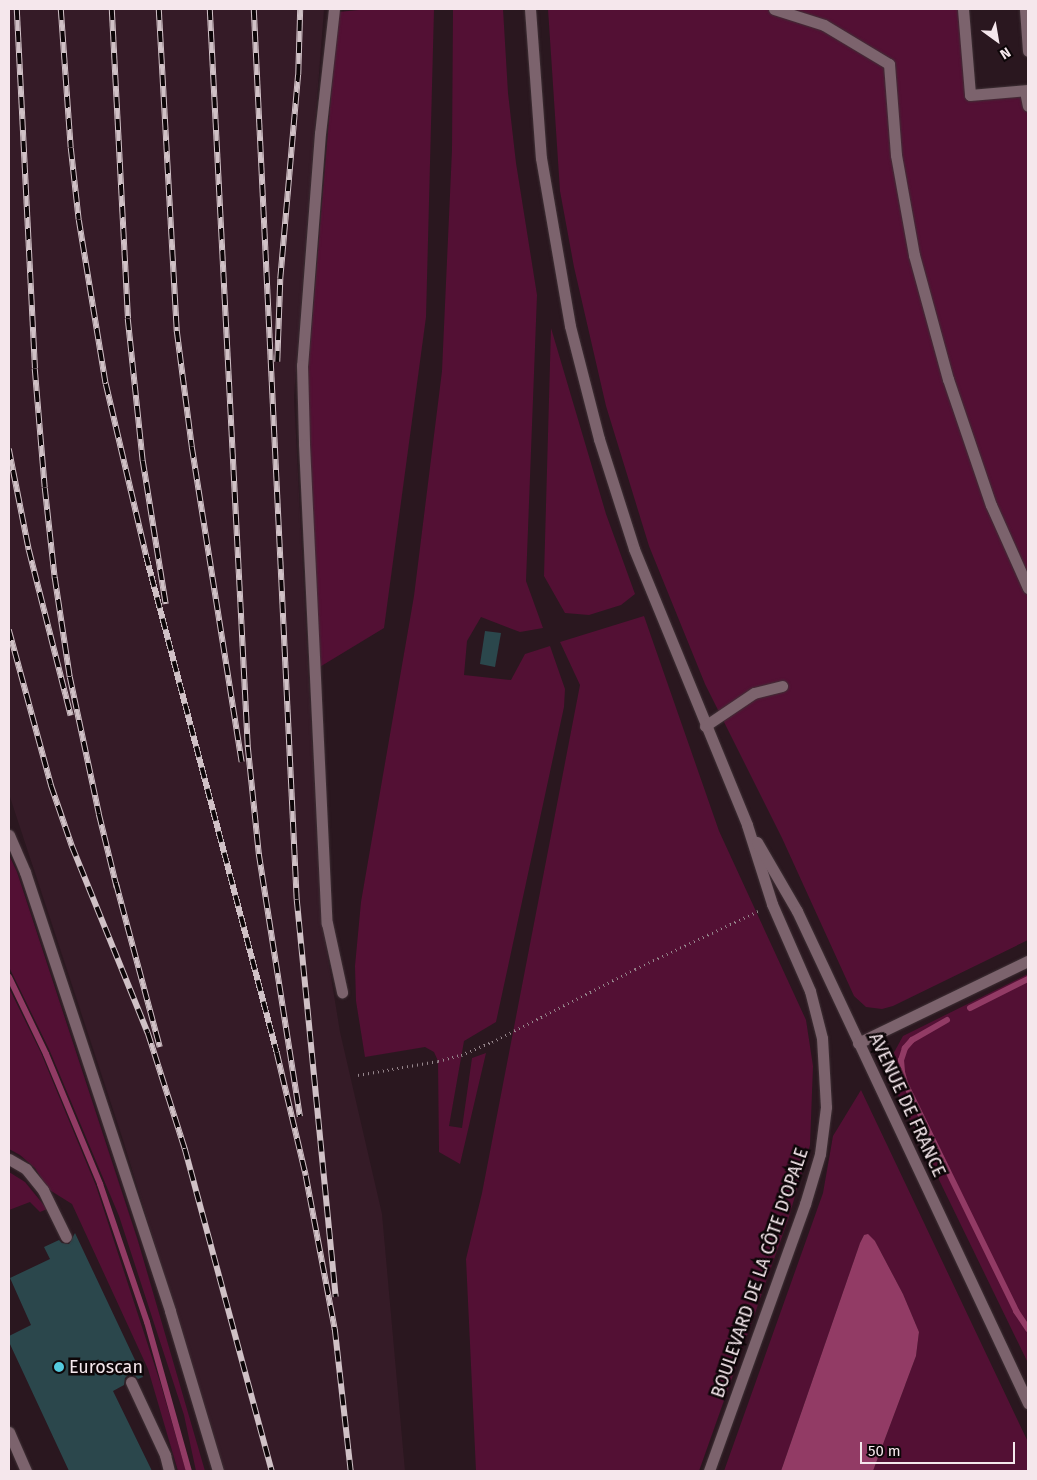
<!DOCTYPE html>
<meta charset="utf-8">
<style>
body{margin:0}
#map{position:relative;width:1037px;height:1480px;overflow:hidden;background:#2a171f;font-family:"Fira Sans",sans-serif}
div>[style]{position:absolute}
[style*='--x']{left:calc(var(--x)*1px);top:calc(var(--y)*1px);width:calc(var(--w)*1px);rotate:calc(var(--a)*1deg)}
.built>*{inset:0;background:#351b27}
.green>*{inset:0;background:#531034}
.water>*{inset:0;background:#923b65}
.stream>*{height:6px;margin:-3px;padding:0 3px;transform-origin:3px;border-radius:3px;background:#923b65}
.building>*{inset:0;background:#2b474c}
.path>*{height:3px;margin-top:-1.5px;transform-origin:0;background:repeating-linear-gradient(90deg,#95858b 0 1px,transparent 0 5px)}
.roads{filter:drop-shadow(0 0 1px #3f3136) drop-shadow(0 0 1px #3f3136)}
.service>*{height:11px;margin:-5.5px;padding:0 5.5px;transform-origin:5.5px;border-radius:5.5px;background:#7c636d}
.rail>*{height:5.5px;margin-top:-2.75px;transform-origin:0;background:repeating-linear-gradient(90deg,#0d0608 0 11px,#d0c1c6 0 22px);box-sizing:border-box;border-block:1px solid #d0c1c6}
.dots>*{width:14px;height:14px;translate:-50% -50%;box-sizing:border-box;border:2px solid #0d0608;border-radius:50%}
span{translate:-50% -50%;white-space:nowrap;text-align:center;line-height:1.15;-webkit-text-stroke:5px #0d0608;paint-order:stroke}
.street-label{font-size:18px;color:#f5e7ec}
.poi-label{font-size:18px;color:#f5e7ec}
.left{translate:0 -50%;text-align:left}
.frame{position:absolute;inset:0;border:10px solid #f5e7ec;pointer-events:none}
.north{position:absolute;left:972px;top:15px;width:50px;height:50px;-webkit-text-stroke:4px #0d0608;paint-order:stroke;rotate:148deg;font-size:14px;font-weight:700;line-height:20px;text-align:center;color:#f5e7ec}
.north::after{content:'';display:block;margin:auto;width:18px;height:22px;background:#f5e7ec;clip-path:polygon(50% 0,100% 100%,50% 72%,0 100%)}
.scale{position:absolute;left:860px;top:1442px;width:155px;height:22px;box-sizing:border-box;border:2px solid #f5e7ec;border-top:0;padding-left:6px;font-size:15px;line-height:18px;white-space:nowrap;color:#f5e7ec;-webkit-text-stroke:4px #0d0608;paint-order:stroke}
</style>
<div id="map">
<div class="built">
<div style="clip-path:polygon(9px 9px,324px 9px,294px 397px,321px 915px,340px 1032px,382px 1214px,405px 1471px,224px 1471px,123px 1140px,9px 794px)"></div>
</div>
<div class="green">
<div style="clip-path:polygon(369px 9px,434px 9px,426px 317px,384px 628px,318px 668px,307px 382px,338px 12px)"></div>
<div style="clip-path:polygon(453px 9px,503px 9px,508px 93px,516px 163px,537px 295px,526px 581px,543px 628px,520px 632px,481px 617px,467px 641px,464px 675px,511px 680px,525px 654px,550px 646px,565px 689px,564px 707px,496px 1022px,464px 1041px,449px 1126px,462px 1128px,472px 1058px,486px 1053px,460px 1164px,439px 1152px,438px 1061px,434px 1052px,425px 1047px,365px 1057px,356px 1001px,355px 966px,361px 902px,414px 596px,442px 371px,452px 150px)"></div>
<div style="clip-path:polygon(548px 9px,963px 9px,970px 95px,1028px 90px,1028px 940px,893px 1006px,882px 1009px,866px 1007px,854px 996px,782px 838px,705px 684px,649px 546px,606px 406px,574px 267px,560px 191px)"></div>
<div style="clip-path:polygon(551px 328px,606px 514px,635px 594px,621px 605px,589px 615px,565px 613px,544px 576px)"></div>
<div style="clip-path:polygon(644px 616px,719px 831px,806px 1020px,813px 1066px,810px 1145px,788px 1220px,699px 1471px,476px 1471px,466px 1259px,482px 1193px,580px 685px,560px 642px)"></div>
<div style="clip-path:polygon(9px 855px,17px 872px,138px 1241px,205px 1471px,196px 1471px,184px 1415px,119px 1216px,49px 1049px,9px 967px)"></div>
<div style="clip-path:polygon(1028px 974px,1028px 1363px,892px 1083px,889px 1073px,891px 1058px,903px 1036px)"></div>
<div style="clip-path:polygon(9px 988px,41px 1053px,96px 1186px,161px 1385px,186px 1471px,178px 1471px,148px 1369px,72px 1204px,48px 1189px,35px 1168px,20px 1155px,9px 1149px)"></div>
<div style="clip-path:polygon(861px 1090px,1028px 1442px,1028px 1471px,873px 1471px,916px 1356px,919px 1332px,903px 1294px,875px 1241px,864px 1235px,860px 1243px,781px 1471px,724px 1471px,823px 1193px,833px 1136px)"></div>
<div style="clip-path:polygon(9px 1172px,25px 1182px,47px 1209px,40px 1212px,30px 1202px,9px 1210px)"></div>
</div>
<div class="water">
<div style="clip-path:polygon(868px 1234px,875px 1241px,903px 1294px,919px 1332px,916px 1356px,873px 1471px,781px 1471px,860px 1243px,864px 1235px)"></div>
</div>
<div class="stream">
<div style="--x:9;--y:977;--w:85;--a:64.3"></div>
<div style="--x:46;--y:1054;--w:141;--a:67.4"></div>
<div style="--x:100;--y:1184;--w:146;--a:71.2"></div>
<div style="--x:147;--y:1322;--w:155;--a:74.3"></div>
<div style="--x:970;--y:1008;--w:65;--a:-26.6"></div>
<div style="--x:947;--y:1020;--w:40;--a:150.3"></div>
<div style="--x:912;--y:1040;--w:11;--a:131"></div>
<div style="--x:905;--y:1048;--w:13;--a:108"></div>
<div style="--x:901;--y:1060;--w:12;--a:85"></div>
<div style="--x:902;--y:1072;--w:11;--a:75"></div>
<div style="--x:905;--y:1083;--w:254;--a:64"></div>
<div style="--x:1016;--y:1311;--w:22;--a:56"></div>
</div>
<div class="building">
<div style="clip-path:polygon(485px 631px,501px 633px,495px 667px,480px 664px)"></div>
<div style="clip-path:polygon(75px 1233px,143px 1377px,138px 1379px,135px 1376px,128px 1375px,125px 1378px,124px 1385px,113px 1391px,152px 1471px,69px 1471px,9px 1342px,9px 1336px,31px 1325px,10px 1278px,50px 1259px,44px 1247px,59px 1240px,62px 1243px,69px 1244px)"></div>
</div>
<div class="path">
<div style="--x:358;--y:1075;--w:81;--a:-9.9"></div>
<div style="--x:438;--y:1061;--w:24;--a:-15"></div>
<div style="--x:461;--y:1055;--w:34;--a:-23"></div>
<div style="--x:492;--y:1042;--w:161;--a:-27"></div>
<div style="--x:635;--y:969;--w:136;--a:-25.2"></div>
</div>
<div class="roads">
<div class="service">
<div style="--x:334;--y:9;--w:125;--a:96.4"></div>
<div style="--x:320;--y:133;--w:233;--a:94.4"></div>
<div style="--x:302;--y:365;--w:79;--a:88.5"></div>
<div style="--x:304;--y:444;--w:480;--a:87.3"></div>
<div style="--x:327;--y:923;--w:71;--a:77.7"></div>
<div style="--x:530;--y:9;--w:149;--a:85.8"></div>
<div style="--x:541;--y:158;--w:170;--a:80.2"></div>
<div style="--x:570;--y:326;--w:117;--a:75.6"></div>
<div style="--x:599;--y:439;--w:115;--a:72.3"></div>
<div style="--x:634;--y:549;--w:298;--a:67.7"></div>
<div style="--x:747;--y:825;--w:83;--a:72.4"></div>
<div style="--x:772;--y:904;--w:95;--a:66.4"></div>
<div style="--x:810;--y:991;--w:49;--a:75.7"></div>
<div style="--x:822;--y:1038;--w:69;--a:86.7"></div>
<div style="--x:826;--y:1107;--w:47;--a:97.3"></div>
<div style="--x:820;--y:1154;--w:52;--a:106.7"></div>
<div style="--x:805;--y:1204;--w:284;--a:109.8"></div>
<div style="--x:774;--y:9;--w:52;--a:17.7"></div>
<div style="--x:824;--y:25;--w:76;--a:31"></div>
<div style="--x:889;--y:64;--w:91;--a:85.6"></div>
<div style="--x:896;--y:155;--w:102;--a:79.8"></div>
<div style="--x:914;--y:255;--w:129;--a:74.7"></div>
<div style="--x:948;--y:379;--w:133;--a:71.2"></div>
<div style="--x:991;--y:505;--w:91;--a:66"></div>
<div style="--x:963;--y:9;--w:86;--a:85.3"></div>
<div style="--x:970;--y:95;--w:58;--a:-4.9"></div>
<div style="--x:1025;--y:9;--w:42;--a:85.9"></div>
<div style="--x:1025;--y:91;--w:15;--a:79"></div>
<div style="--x:705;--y:726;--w:59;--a:-34"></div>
<div style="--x:754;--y:693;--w:29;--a:-14"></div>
<div style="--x:9;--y:835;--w:40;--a:66.6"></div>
<div style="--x:25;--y:872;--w:462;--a:71.7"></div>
<div style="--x:170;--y:1311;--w:167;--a:73.3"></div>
<div style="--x:757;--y:842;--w:80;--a:59.9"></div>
<div style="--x:797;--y:911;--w:544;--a:64.85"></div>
<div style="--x:858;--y:1043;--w:189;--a:-25.8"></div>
<div style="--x:9;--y:1159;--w:20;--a:30"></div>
<div style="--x:26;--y:1169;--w:27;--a:51"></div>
<div style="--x:43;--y:1190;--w:52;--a:63.9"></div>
<div style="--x:131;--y:1382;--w:81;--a:65"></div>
<div style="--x:165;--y:1455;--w:16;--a:76"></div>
<div style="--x:9;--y:1432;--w:43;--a:66.4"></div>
</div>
</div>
<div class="rail">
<div style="--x:17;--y:9;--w:360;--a:87.1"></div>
<div style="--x:35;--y:369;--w:119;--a:85.2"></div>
<div style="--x:45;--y:488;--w:91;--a:83.7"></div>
<div style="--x:55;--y:578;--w:100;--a:81.4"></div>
<div style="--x:70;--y:677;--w:140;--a:78"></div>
<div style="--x:99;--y:814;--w:76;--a:76.3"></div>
<div style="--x:61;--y:9;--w:139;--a:85.9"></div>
<div style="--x:71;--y:148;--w:72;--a:83.7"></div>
<div style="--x:79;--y:220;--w:166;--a:80.7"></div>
<div style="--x:106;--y:384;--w:176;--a:76.8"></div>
<div style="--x:146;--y:555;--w:515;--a:75.26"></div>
<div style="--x:277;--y:1053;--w:126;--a:76.7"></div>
<div style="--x:306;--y:1176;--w:156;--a:79.3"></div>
<div style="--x:335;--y:1329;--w:143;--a:83.6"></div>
<div style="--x:112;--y:9;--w:310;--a:87"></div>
<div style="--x:128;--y:319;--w:143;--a:84"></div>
<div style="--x:143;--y:461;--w:145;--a:80.9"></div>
<div style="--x:159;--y:9;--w:323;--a:86.8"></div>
<div style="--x:177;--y:331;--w:117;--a:82.6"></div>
<div style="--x:192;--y:447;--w:319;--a:81"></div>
<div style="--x:210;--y:9;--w:739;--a:87.05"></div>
<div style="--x:248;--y:747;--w:108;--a:84.1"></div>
<div style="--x:259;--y:854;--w:266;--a:81.1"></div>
<div style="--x:254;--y:9;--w:892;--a:87.24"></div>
<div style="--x:297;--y:900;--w:399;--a:84.4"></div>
<div style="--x:277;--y:362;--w:83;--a:-87.9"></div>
<div style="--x:280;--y:279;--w:205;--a:-85"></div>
<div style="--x:298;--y:75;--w:66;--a:-88.3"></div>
<div style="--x:9;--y:449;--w:103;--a:78.8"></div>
<div style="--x:29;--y:550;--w:171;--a:75.8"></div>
<div style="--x:9;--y:630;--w:161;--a:74.8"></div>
<div style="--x:51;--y:785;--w:65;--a:71"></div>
<div style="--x:72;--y:846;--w:202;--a:67.9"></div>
<div style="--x:148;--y:1033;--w:122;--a:72.3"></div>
<div style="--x:185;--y:1149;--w:334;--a:74.9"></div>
<div style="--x:116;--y:883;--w:170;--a:75"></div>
</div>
<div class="dots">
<div style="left:59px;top:1367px;background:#54cade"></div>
</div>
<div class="street-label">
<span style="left:907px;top:1105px;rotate:65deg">AVENUE DE FRANCE</span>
<span style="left:760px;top:1273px;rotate:-71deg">BOULEVARD DE LA CÔTE D'OPALE</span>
</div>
<div class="poi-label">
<span class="left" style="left:69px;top:1367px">Euroscan</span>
</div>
<div class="frame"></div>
<div class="north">N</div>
<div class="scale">50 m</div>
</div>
